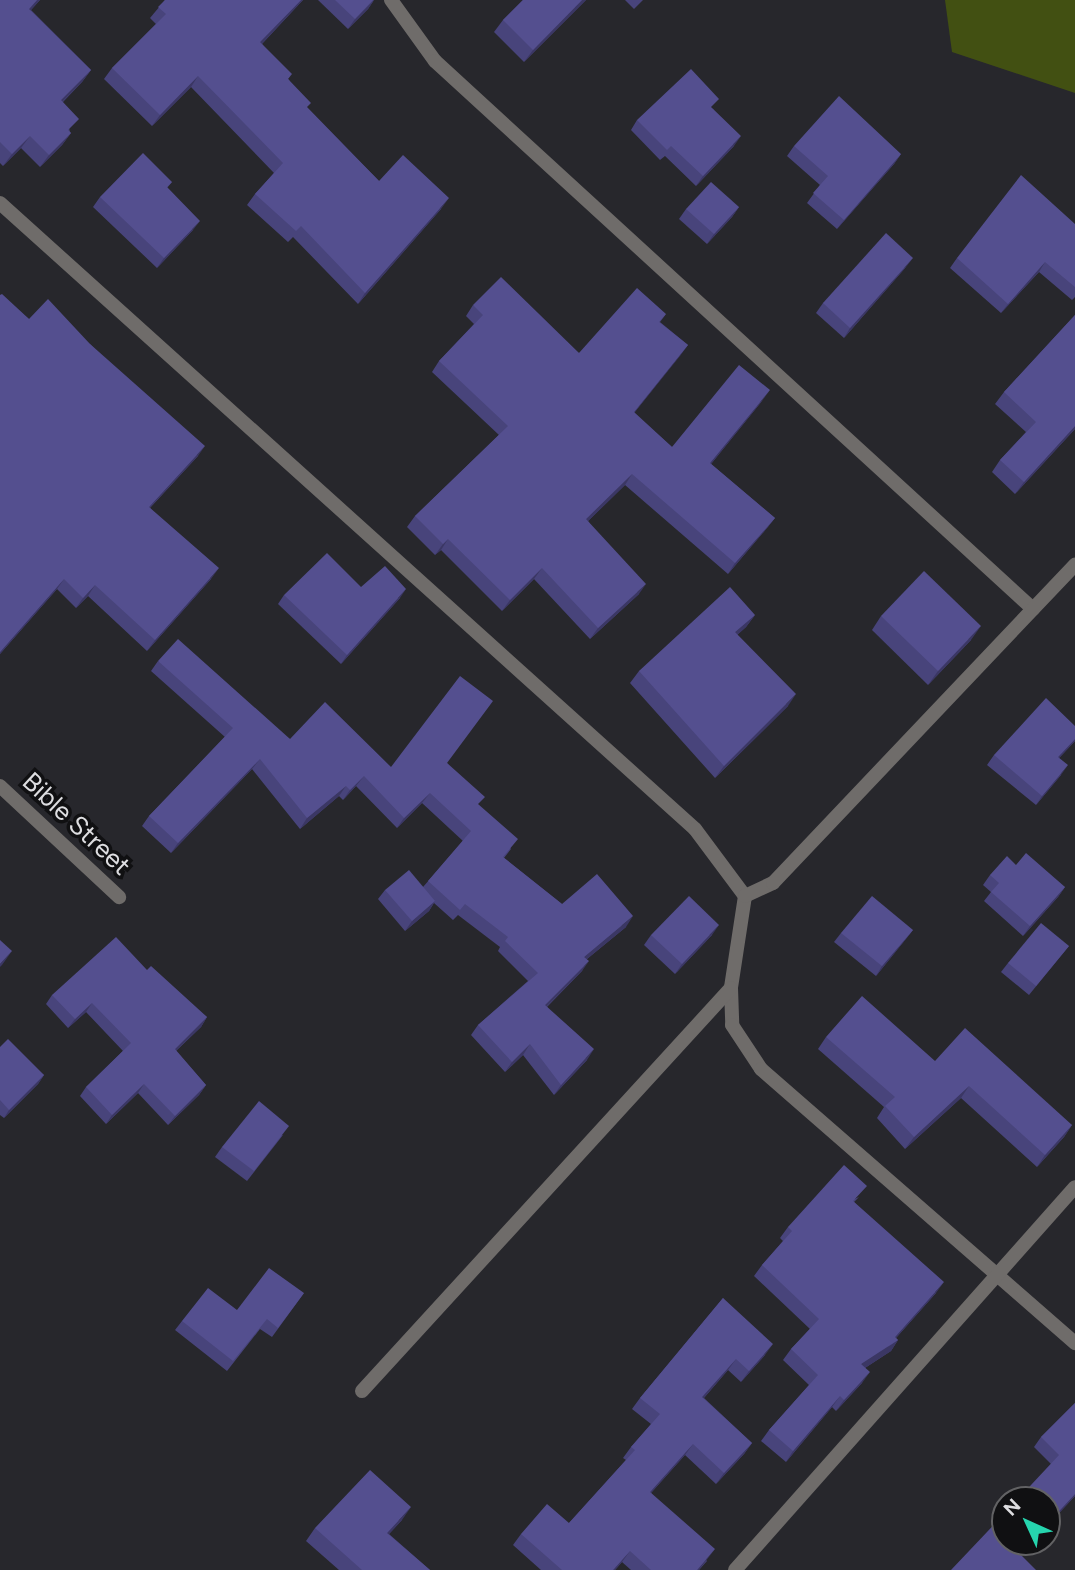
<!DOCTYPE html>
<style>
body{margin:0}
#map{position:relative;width:1075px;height:1570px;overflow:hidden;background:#27272c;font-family:Figtree,sans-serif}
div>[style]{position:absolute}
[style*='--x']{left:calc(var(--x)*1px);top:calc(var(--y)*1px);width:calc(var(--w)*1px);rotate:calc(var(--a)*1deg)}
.green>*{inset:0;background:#425012}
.street>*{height:14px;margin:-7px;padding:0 7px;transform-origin:7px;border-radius:7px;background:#6f6c6a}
.wall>*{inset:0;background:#48447b}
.shaded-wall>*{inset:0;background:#3b3764}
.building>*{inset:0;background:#544f8f}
span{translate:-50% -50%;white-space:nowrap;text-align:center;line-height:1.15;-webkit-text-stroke:7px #101012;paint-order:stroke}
.street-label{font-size:26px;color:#dddde0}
.north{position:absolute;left:991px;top:1486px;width:70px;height:70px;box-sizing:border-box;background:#101012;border:2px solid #626264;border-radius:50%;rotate:315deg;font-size:19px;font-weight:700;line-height:28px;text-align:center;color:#dddde0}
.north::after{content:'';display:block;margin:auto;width:24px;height:32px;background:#26d5ae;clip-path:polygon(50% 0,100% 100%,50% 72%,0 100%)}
</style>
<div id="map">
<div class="green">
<div style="clip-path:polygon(945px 0,1075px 0,1075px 93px,952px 52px)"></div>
</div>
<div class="street">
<div style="--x:391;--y:0;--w:75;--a:54.2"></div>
<div style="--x:435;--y:61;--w:811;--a:42.5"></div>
<div style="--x:0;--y:203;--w:935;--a:42.01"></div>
<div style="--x:695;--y:829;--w:84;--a:53.3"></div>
<div style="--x:745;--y:896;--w:93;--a:98.7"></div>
<div style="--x:731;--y:988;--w:37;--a:88"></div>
<div style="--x:732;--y:1025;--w:53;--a:56.6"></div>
<div style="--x:761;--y:1069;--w:417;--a:41.1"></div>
<div style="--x:0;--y:786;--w:163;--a:43"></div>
<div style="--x:745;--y:896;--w:31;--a:-25"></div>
<div style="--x:773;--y:883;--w:439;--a:-46.5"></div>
<div style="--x:362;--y:1391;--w:546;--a:-47.52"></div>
<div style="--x:735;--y:1570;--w:512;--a:-48.4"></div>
</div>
<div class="wall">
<div style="clip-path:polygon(0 0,40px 0,31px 10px,91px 70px,82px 82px,63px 102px,70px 132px,71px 133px,62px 145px,40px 167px,21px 148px,3px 166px,0 163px)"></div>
<div style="clip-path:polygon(165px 0,303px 0,262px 44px,289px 80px,307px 108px,379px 181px,441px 209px,358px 304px,293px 237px,288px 242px,247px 205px,255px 194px,274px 173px,191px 87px,152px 126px,104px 79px,112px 68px,156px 24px,150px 18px)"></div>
<div style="clip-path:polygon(318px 0,374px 0,368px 9px,348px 29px)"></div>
<div style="clip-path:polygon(523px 0,586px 0,524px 62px,494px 32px,503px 20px)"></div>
<div style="clip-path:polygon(625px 0,643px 0,634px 9px)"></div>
<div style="clip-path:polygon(713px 109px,734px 146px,696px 186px,665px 156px,660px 160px,631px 130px,637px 120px)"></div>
<div style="clip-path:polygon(794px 146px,901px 154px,894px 164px,837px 229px,807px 203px,820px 185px,787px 156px)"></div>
<div style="clip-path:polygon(172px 182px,167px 188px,193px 230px,157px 268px,93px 207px,100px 197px)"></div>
<div style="clip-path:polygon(739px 207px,732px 217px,707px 244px,679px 219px,686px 209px)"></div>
<div style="clip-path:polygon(1075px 224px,1075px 297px,1072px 300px,1039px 272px,1001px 313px,950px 268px,957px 258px)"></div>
<div style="clip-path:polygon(906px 267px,844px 338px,816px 313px,823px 303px)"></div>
<div style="clip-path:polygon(0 295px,29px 319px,90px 344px,198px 456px,150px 508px,211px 579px,147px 651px,88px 596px,76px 608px,57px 589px,0 654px)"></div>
<div style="clip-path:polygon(473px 305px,579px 353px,666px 314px,660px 322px,688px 345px,634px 413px,672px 447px,762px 401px,711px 464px,775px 518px,767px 528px,728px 574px,625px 485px,588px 521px,639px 594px,590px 639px,534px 579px,502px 611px,441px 550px,435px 555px,407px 527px,415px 516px,499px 435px,432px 372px,439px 361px,474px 324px,466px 316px)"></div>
<div style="clip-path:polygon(1075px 315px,1075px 429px,1015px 494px,992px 472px,1000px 460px,1026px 432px,995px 404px,1004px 392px)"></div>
<div style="clip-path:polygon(284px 595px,400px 598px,341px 664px,278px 604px)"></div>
<div style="clip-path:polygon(755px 615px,746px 627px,737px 635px,788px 706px,715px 778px,630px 683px,639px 671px)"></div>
<div style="clip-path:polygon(881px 616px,971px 640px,928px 685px,872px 630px)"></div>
<div style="clip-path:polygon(158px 661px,290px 739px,391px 767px,447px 763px,511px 849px,504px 858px,562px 904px,626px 927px,587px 959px,582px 971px,547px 1007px,587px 1060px,554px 1095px,523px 1055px,505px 1072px,471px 1035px,478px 1025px,528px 981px,498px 951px,500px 947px,458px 915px,453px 920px,434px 903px,429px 911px,405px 931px,378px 899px,385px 890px,423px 887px,463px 841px,422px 803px,397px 828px,356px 786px,343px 800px,339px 796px,300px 829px,252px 769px,171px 853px,142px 826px,149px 816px,225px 737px,151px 671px)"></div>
<div style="clip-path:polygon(1075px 726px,1075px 741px,1059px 758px,1061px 775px,1036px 805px,987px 765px,994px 755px)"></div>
<div style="clip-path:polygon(1016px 865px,1065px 887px,1058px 897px,1023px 936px,984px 901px,991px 892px,983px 885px,990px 875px)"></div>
<div style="clip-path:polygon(913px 930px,876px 976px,834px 942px,841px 933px)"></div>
<div style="clip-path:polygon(651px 935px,712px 935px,675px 974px,644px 945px)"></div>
<div style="clip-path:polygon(1069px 946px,1029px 995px,1001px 972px,1008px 963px)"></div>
<div style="clip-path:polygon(147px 970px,207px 1017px,201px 1027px,176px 1051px,206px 1085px,199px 1095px,168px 1125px,138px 1093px,106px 1124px,80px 1096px,86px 1087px,123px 1051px,86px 1012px,68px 1028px,46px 1004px,52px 995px)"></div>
<div style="clip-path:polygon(826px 1037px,935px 1061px,1072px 1125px,1064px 1137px,1037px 1167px,961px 1098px,905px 1149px,877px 1118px,884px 1107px,818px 1049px)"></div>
<div style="clip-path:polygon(0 1047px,44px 1075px,38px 1084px,4px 1118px,0 1115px)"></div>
<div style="clip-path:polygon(283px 1135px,247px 1181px,215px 1157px,222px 1147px)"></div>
<div style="clip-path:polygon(859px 1197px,854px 1202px,936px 1293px,896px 1338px,898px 1340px,891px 1351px,865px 1368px,862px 1383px,836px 1411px,832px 1407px,786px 1462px,761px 1441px,769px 1430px,809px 1385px,783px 1360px,791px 1349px,810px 1329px,754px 1276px,762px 1265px,783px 1241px,780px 1238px,788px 1227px)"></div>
<div style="clip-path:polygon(304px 1293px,272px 1337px,260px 1329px,227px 1371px,175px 1330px,182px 1321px,237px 1310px)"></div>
<div style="clip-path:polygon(723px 1298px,765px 1355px,741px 1382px,728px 1370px,704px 1398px,752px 1443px,744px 1454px,716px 1484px,685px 1455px,651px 1493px,707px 1561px,699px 1570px,631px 1570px,622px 1562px,615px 1570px,541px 1570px,513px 1545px,521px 1534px,569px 1523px,626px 1460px,623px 1458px,631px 1447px,651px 1424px,632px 1409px,640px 1398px)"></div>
<div style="clip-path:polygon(1075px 1403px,1075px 1496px,1047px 1526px,1047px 1500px,1051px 1464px,1034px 1447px,1041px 1437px)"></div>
<div style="clip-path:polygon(402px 1520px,389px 1534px,430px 1570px,339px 1570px,306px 1541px,315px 1528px)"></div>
</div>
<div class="shaded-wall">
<div style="clip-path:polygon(37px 0,40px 0,21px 21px,29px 9px)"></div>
<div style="clip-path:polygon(301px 0,303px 0,253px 53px,260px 42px)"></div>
<div style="clip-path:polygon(374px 0,368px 9px,348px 29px,355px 19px)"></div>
<div style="clip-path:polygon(582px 0,586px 0,524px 62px,533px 50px)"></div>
<div style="clip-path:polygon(91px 70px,82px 82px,52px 112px,61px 100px)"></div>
<div style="clip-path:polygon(198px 76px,191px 87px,152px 126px,160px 115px)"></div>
<div style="clip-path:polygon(71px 133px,62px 145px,40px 167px,49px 155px)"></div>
<div style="clip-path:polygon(30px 136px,21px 148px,3px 166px,12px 154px)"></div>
<div style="clip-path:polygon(741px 136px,734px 146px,696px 186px,703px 176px)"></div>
<div style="clip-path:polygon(901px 154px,894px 164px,837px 229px,844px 220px)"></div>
<div style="clip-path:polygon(449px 198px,441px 209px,358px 304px,365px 293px)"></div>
<div style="clip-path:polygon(739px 207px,732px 217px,707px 244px,714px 234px)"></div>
<div style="clip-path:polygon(200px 221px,193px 230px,157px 268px,164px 258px)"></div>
<div style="clip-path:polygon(913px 258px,906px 267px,844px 338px,850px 328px)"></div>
<div style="clip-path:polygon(1045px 262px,1039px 272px,1001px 313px,1008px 304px)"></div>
<div style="clip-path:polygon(688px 345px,680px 356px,626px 423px,634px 412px)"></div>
<div style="clip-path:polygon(770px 390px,762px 401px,703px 474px,710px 463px)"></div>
<div style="clip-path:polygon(1075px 426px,1075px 429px,1015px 494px,1024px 482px)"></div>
<div style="clip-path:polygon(205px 446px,198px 456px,141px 517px,149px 507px)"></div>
<div style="clip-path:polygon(632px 474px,625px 485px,579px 530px,586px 519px)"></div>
<div style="clip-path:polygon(775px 518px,767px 528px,728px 574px,735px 563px)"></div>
<div style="clip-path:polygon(448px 539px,441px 550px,435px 555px,443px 544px)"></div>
<div style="clip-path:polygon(219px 568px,211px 579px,147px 651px,155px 640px)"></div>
<div style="clip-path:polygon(542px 568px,534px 579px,502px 611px,510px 600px)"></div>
<div style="clip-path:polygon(64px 579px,57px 589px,0 654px,0 652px)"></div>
<div style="clip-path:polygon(646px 584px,639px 594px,590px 639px,598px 628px)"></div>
<div style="clip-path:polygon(95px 585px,88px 596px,76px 608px,83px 598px)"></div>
<div style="clip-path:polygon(406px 589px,400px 598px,341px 664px,347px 655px)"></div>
<div style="clip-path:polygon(755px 615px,746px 627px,727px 644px,735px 632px)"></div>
<div style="clip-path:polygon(981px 626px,971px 640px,928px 685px,938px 671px)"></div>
<div style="clip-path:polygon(796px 694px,788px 706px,715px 778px,724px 766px)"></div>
<div style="clip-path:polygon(1075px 739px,1075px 741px,1051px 767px,1058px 757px)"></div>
<div style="clip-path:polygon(260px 759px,252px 769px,171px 853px,178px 843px)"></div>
<div style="clip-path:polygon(1068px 765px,1061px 775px,1036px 805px,1042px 796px)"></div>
<div style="clip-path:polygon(364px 776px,356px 786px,343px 800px,350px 790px)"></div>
<div style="clip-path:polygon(346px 786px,339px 796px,300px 829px,307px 818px)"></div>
<div style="clip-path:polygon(430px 793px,422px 803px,397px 828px,404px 818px)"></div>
<div style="clip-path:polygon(1065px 887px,1058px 897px,1023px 936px,1030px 926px)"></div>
<div style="clip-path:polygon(435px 901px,429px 911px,405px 931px,412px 921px)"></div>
<div style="clip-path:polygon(633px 916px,626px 927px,577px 967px,584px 957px)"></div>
<div style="clip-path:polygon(719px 925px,712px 935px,675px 974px,682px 964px)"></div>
<div style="clip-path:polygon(913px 930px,906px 939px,876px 976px,882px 966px)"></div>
<div style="clip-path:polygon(12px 951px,2px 965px,0 967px,0 964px)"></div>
<div style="clip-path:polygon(589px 961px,582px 971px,538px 1015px,545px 1005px)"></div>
<div style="clip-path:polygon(92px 1003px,86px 1012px,68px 1028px,75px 1019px)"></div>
<div style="clip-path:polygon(207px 1017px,201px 1027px,168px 1058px,175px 1049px)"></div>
<div style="clip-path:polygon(530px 1044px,523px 1055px,505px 1072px,512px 1062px)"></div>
<div style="clip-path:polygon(594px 1049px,587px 1060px,554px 1095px,561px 1085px)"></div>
<div style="clip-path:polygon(44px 1075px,38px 1084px,4px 1118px,9px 1110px)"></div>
<div style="clip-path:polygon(144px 1084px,138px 1093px,106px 1124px,112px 1115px)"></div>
<div style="clip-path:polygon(206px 1085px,199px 1095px,168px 1125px,175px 1116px)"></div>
<div style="clip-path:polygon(969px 1086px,961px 1098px,905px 1149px,914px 1137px)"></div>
<div style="clip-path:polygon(1072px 1125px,1064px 1137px,1037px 1167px,1045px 1155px)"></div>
<div style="clip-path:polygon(944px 1282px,936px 1293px,888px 1347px,898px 1340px,891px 1351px,854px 1375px,861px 1364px,895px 1337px)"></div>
<div style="clip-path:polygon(773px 1344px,765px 1355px,741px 1382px,749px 1371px)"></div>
<div style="clip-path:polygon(736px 1359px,728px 1370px,695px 1408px,702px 1397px)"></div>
<div style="clip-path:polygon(870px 1372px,862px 1383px,836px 1411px,844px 1400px)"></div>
<div style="clip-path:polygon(840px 1396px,832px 1407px,786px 1462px,793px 1451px)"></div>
<div style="clip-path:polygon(752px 1443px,744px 1454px,716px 1484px,724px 1473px)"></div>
<div style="clip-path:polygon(693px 1444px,685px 1455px,642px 1503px,650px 1492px)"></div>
<div style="clip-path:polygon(1075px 1494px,1075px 1496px,1047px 1526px,1047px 1524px)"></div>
<div style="clip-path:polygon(411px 1507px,402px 1520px,378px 1546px,387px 1533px)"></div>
<div style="clip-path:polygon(1030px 1542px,1032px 1542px,1012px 1563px,1019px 1553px)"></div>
<div style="clip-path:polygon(715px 1549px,699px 1570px,697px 1570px)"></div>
<div style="clip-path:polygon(630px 1551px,622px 1562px,615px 1570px,613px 1570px)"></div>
</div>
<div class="building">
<div style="clip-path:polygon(0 0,37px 0,29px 9px,91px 70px,61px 100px,79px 119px,68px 130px,71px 133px,49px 155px,30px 136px,12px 154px,0 142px)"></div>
<div style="clip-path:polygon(165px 0,301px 0,260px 42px,292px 74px,288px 79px,311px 103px,307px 107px,379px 181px,403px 155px,449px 198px,365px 293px,301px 226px,296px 231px,255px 194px,283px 163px,198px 76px,160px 115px,112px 68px,166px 14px,158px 7px)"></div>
<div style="clip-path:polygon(335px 0,373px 0,355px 19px)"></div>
<div style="clip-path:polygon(523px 0,582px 0,533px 50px,503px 20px)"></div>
<div style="clip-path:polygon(691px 69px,719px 99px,711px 107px,741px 136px,703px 176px,671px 146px,667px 150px,637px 120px)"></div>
<div style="clip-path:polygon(839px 96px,901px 154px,844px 220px,813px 193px,828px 176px,794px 146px)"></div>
<div style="clip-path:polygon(143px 153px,172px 182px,167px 187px,200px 221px,164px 258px,100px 197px)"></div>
<div style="clip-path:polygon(1021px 175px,1075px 224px,1075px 287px,1045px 262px,1008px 304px,957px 258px)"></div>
<div style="clip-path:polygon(711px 182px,739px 207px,714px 234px,686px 209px)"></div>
<div style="clip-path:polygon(886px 233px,913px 258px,850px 328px,823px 303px)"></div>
<div style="clip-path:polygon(501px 277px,579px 353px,637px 288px,666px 314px,659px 322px,688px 345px,634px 412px,672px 447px,739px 365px,770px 390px,710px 463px,775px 518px,735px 563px,632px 474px,586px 519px,646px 584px,598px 628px,542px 568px,510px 600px,448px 539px,443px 544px,415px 516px,508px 426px,439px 361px,483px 315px,473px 305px)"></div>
<div style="clip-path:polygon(2px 294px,29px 319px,48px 299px,90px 344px,205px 446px,149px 507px,219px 568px,155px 640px,95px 585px,83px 598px,64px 579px,0 652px,0 295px)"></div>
<div style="clip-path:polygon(1075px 315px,1075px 426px,1024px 482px,1000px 460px,1036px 422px,1004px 392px)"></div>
<div style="clip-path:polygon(327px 553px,361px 587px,385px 566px,406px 589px,347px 655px,284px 595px)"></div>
<div style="clip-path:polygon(924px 571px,981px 626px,938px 671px,881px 616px)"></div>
<div style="clip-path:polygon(730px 587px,755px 615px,735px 632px,796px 694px,724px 766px,639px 671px)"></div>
<div style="clip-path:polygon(178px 639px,290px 739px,325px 702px,391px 767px,460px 676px,493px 701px,447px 763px,485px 797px,478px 804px,518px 839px,503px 857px,562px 904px,597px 874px,633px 916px,584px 957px,589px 961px,545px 1005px,594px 1049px,561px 1085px,530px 1044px,512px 1062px,478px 1025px,538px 973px,505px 941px,508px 937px,465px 904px,460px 910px,428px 881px,471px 831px,430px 793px,404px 818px,364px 776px,350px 790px,346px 786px,307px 818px,260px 759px,178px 843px,149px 816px,233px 728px,158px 661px)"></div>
<div style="clip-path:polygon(1046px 698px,1075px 726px,1075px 739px,1058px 757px,1068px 765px,1042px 796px,994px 755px)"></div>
<div style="clip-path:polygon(1026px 853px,1065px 887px,1030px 926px,991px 892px,999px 883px,990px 875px,1007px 856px,1016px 865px)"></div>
<div style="clip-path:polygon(409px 870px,435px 901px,412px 921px,385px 890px)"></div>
<div style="clip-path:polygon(689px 896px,719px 925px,682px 964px,651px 935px)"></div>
<div style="clip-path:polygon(872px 896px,913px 930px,882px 966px,841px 933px)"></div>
<div style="clip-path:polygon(1041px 923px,1069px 946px,1036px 986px,1008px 963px)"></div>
<div style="clip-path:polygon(116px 937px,147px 970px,151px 966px,207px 1017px,175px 1049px,206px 1085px,175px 1116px,144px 1084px,112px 1115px,86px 1087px,131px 1043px,92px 1003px,75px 1019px,52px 995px)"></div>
<div style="clip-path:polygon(0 940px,12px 951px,0 964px)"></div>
<div style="clip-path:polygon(862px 996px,935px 1061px,965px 1028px,1072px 1125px,1045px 1155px,969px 1086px,914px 1137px,885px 1106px,895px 1097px,826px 1037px)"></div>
<div style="clip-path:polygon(8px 1039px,44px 1075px,9px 1110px,0 1100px,0 1047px)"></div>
<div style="clip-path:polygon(259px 1101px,289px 1126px,254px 1171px,222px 1147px)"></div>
<div style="clip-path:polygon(844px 1165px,867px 1186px,853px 1201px,944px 1282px,895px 1337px,898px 1340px,861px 1364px,870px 1372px,844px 1400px,840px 1396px,793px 1451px,769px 1430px,818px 1375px,791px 1349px,819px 1319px,762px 1265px,792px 1231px,788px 1227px)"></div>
<div style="clip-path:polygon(269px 1268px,304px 1293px,278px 1328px,267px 1319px,233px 1361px,182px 1321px,208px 1288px,237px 1310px)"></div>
<div style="clip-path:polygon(723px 1298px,773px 1344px,749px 1371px,736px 1359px,702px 1397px,752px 1443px,724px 1473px,693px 1444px,650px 1492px,715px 1549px,697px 1570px,651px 1570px,630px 1551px,613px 1570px,562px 1570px,521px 1534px,547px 1504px,569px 1523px,635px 1450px,631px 1447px,660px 1414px,640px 1398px)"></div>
<div style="clip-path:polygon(1075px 1403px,1075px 1494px,1047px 1524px,1047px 1500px,1017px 1500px,1059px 1455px,1041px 1437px)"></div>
<div style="clip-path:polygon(370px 1470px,411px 1507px,387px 1533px,430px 1570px,362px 1570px,315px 1528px)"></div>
<div style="clip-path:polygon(1005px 1513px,1005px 1542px,1030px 1542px,1019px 1553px,1036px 1570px,951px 1570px)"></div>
</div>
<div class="street-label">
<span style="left:76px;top:824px;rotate:43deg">Bible Street</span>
</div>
<div class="north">N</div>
</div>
